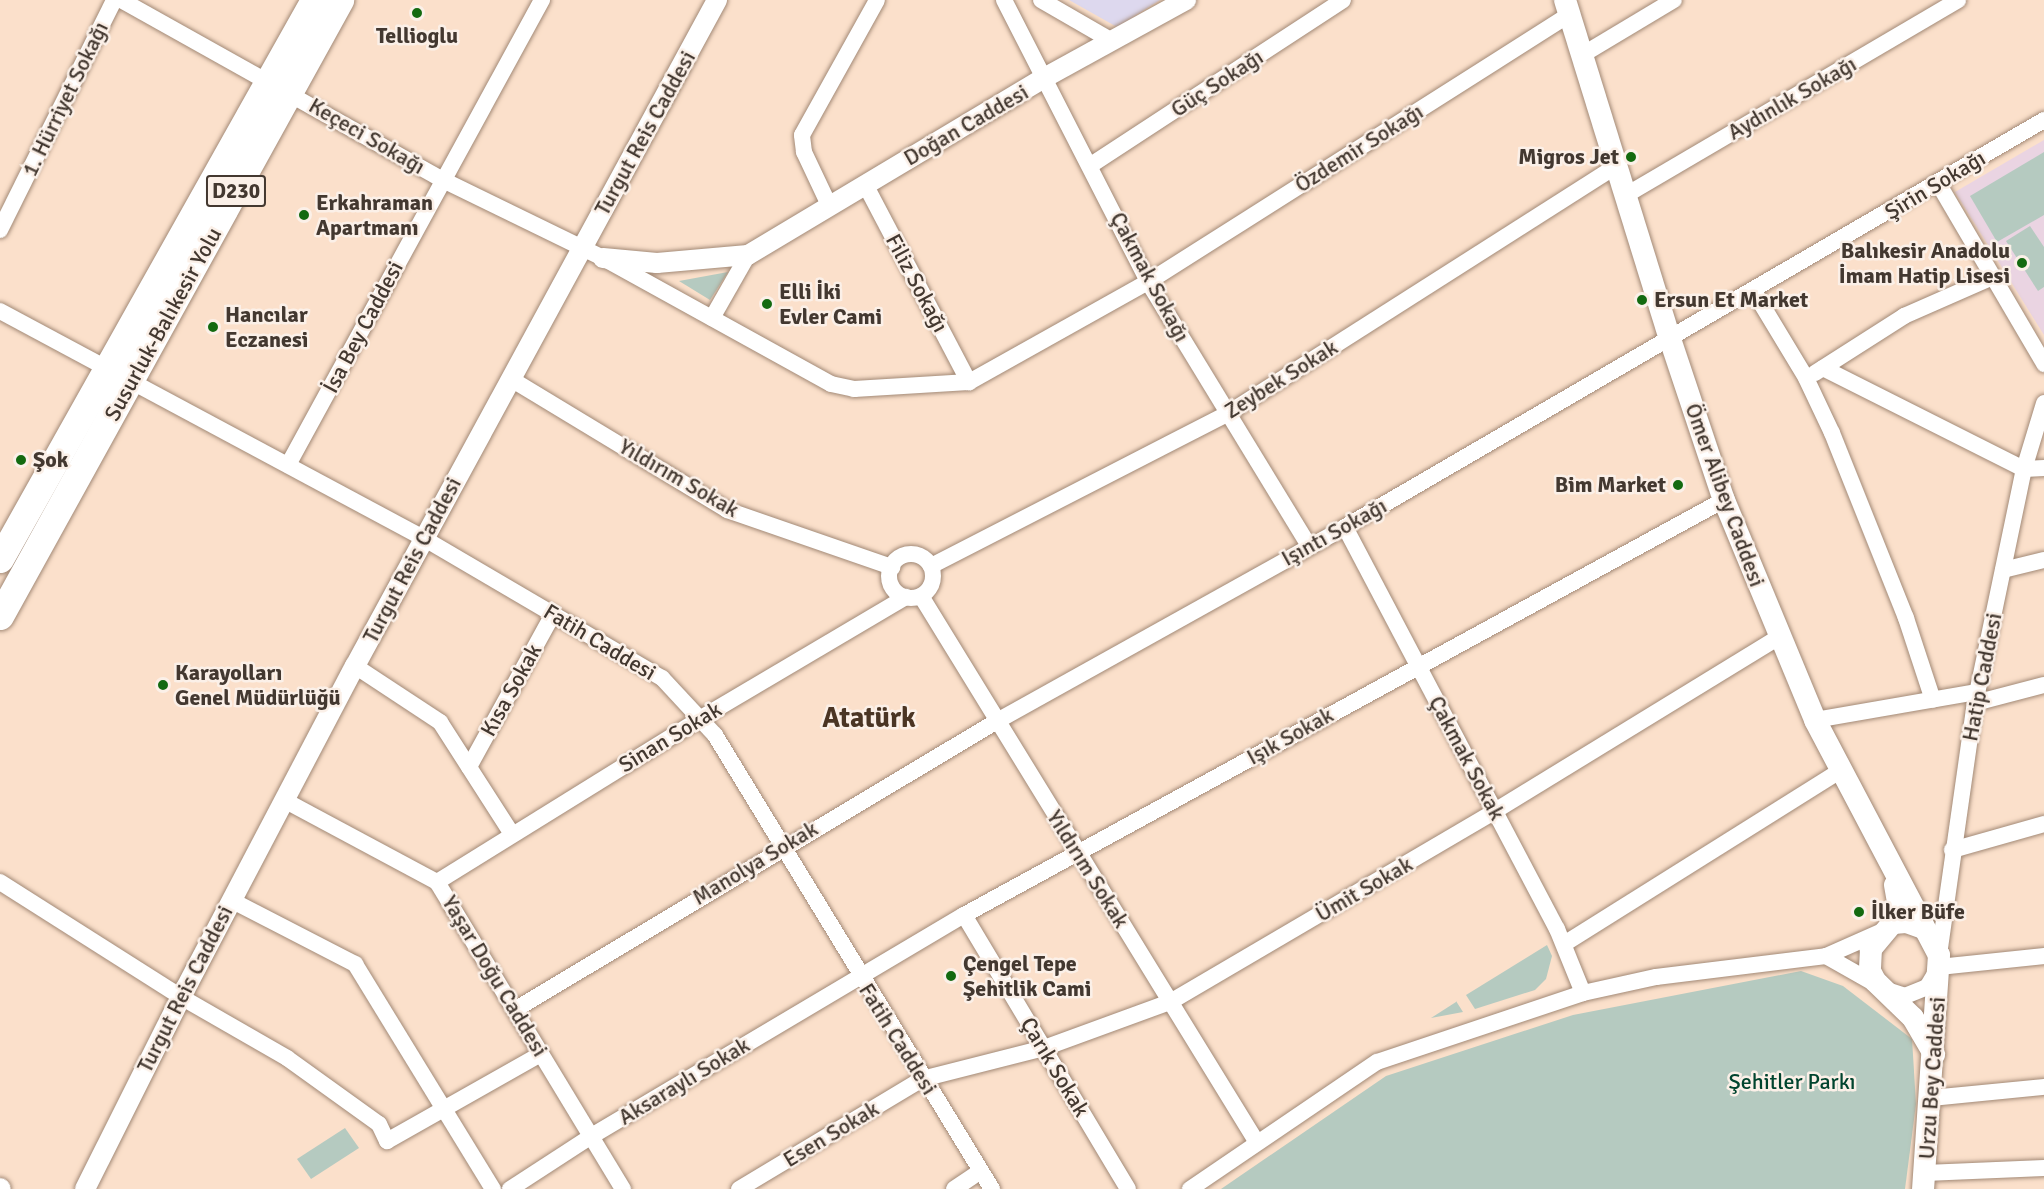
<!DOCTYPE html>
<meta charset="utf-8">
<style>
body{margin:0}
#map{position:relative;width:2044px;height:1189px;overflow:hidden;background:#fbe0cb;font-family:Signika,sans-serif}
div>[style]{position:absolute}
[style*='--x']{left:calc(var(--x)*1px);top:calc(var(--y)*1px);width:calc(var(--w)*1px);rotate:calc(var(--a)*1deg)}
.education>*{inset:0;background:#ead4e2}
.medical>*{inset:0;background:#ddd8ee}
.green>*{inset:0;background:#b5cac0}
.roads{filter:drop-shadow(0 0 2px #a28976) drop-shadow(0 0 2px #a28976)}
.minor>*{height:16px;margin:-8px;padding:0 8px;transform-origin:8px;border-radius:8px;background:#fff}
.minor>.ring{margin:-8px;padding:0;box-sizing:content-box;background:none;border:16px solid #fff;border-radius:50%}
.tertiary>*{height:20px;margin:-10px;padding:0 10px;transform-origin:10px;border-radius:10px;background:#fff}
.secondary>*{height:22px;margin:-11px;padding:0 11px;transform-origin:11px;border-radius:11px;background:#fff}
.trunk>*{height:27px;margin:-13.5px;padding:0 13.5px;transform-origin:13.5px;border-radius:13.5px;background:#fff}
.dots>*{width:16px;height:16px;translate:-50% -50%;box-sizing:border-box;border:3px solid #fbf0e8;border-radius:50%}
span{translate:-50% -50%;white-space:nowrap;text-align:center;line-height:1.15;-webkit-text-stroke:5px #fbf0e8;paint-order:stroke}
.shield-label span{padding:2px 4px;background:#fbf0e8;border:2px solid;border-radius:4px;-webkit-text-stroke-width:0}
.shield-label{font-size:21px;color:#433830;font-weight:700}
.poi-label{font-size:22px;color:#433830;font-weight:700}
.right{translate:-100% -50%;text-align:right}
.left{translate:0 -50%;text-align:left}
.street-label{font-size:22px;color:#433830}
.park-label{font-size:22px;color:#00442e}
.district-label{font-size:28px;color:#4a3524;font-weight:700}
</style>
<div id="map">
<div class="education">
<div style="clip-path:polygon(2044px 140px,2044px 335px,1955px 192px)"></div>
</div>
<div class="medical">
<div style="clip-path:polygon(1069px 0,1160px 0,1117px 27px)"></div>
</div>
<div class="green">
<div style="clip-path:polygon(2044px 152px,2044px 215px,1997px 242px,1970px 196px)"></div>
<div style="clip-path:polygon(2030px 226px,2044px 247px,2044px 287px,2038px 291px,2006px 241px)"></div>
<div style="clip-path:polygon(728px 272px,710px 300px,679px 281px)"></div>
<div style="clip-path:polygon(1547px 945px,1552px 956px,1546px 979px,1535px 990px,1475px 1009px,1466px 995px)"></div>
<div style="clip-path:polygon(1801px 971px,1843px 986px,1912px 1039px,1916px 1104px,1905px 1189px,1221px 1189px,1386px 1076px,1573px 1015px)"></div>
<div style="clip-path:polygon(1456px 1001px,1463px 1012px,1431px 1018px,1456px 1002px)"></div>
<div style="clip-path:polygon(345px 1128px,359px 1148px,311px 1179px,297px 1159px)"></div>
</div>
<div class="roads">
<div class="minor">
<div style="--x:121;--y:0;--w:369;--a:29.2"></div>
<div style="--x:443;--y:180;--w:178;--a:26"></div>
<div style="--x:603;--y:258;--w:260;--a:28.9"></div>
<div style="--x:831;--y:384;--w:24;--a:12"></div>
<div style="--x:854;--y:389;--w:115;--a:-3.5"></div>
<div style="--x:969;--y:382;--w:205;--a:-29.2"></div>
<div style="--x:1148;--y:282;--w:500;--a:-32.4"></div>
<div style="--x:1004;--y:0;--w:317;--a:62.9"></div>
<div style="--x:1148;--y:282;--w:309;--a:58.6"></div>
<div style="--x:1041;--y:0;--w:82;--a:30"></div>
<div style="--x:1582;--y:55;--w:107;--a:-30.9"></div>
<div style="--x:1091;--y:165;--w:301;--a:-33.2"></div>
<div style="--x:1938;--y:183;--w:210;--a:59.6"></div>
<div style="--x:865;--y:184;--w:224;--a:62.3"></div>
<div style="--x:1626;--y:195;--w:385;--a:-30.4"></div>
<div style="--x:829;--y:205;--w:59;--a:-115.3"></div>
<div style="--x:804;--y:152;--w:17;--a:-97"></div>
<div style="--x:802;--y:135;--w:154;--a:-60.9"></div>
<div style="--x:0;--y:230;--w:257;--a:-63.6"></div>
<div style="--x:1753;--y:290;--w:103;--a:58.9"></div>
<div style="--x:1806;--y:378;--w:61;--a:64.7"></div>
<div style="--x:1832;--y:433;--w:199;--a:68.2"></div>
<div style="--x:1906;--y:618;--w:86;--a:71.8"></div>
<div style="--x:0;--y:311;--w:480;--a:28.2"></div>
<div style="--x:423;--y:538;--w:277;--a:30.4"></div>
<div style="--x:662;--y:678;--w:78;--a:47.1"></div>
<div style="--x:715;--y:735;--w:532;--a:58.61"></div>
<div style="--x:712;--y:318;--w:73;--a:-60.3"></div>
<div style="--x:1823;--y:368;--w:225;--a:26.7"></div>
<div style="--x:2024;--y:469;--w:20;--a:-3"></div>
<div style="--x:1815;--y:373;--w:106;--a:-32.6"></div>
<div style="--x:1904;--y:316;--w:97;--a:-23.7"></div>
<div style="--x:511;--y:379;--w:253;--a:31.2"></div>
<div style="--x:727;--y:510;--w:175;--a:19.1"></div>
<div style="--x:288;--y:465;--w:530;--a:-61.36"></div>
<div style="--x:1345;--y:527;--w:454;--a:62.2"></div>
<div style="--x:1557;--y:929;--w:69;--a:67.9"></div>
<div class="ring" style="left:889px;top:554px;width:28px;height:28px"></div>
<div style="--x:931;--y:566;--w:333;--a:-27.2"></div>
<div style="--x:1227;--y:414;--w:461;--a:-32.5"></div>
<div style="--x:2003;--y:570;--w:42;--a:-13.7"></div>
<div style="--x:921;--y:596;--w:640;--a:58.42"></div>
<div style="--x:355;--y:666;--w:102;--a:33.4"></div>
<div style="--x:440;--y:722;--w:133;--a:57.3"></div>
<div style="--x:1975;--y:703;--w:71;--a:-14.6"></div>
<div style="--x:1815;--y:720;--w:164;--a:-9.8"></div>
<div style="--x:469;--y:767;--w:175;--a:-61.2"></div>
<div style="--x:284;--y:800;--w:174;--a:28.2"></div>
<div style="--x:437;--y:882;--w:359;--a:58.8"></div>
<div style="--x:1952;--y:850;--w:96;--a:-15.8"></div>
<div style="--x:0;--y:882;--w:214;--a:32.4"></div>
<div style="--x:181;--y:997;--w:122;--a:29.9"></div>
<div style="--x:287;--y:1058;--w:113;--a:35.7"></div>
<div style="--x:379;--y:1124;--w:19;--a:65"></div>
<div style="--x:387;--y:1141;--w:177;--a:-29.5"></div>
<div style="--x:437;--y:882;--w:311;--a:-31.8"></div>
<div style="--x:701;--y:718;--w:238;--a:-30.6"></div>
<div style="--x:231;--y:900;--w:140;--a:27.3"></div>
<div style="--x:355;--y:964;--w:264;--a:58.5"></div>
<div style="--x:964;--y:915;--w:319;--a:59.1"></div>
<div style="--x:1564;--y:944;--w:326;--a:-32.1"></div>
<div style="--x:1939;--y:955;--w:255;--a:-81.9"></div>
<div style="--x:1975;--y:703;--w:239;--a:-78.2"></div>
<div style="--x:2024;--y:469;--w:69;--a:-73.1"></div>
<div style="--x:1826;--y:956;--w:67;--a:29.6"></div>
<div style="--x:1884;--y:989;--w:22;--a:18"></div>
<div style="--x:1905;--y:996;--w:24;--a:-22"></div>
<div style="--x:1927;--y:987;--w:23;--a:-59"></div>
<div style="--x:1939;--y:967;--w:106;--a:-6"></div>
<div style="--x:516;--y:1009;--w:561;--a:-30.91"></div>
<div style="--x:997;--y:721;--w:398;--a:-29.1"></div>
<div style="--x:1345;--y:527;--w:809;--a:-30.21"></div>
<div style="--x:1931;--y:1098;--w:114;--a:-5.6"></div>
<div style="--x:1925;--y:1173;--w:119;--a:-2.4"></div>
<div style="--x:510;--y:1189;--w:95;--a:-33"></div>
<div style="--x:590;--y:1137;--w:435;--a:-30.7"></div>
<div style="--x:964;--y:915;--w:866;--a:-28.64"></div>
<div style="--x:739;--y:1189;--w:214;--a:-31"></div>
<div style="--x:922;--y:1079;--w:126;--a:-14.3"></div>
<div style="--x:1044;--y:1048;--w:134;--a:-20.1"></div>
<div style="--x:1170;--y:1002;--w:377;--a:-30.4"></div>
<div style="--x:1495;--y:811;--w:333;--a:-31.5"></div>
<div style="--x:954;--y:1189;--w:32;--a:-34"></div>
<div style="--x:1190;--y:1189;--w:226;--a:-34.2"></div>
<div style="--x:1377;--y:1062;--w:217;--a:-18.5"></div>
<div style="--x:1583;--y:993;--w:75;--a:-12.4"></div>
<div style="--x:1656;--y:977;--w:171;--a:-7"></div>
<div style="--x:1826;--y:956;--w:74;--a:-23.8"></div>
<div style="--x:1894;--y:926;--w:12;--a:-5"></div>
<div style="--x:1906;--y:925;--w:20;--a:20"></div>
</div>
<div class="tertiary">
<div style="--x:603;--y:258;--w:54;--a:5.3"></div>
<div style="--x:657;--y:263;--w:91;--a:-5"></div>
<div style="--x:748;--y:255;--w:347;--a:-30.9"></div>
<div style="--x:1046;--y:77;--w:160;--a:-28.8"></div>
<div style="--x:0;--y:1188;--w:1;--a:45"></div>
<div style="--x:85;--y:1189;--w:215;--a:-63.4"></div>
<div style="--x:181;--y:997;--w:374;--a:-62.3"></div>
<div style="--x:355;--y:666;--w:758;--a:-61.47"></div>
</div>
<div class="secondary">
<div style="--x:1565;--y:0;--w:355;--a:72.8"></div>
<div style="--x:1670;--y:339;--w:170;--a:71.5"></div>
<div style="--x:1724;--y:500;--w:238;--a:67.5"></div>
<div style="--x:1815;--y:720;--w:266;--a:62.2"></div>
<div style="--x:1939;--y:955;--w:235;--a:93.9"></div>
<div style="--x:1895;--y:885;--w:23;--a:80"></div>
<div style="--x:1899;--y:908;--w:13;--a:108"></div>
<div style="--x:1895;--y:920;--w:38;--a:130"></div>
<div style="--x:1871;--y:949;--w:22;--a:93"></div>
<div style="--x:1870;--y:971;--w:11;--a:63"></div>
<div style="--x:1875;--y:981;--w:53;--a:44.2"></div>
<div style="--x:1913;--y:1018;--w:42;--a:59.7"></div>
</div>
<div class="trunk">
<div style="--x:0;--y:559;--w:641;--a:-60.68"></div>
<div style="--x:0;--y:616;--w:704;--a:-61.1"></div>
</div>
</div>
<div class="dots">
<div style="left:417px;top:13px;background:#136a10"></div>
<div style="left:1631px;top:157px;background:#136a10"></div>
<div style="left:304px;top:215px;background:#136a10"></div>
<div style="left:2022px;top:263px;background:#136a10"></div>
<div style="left:1642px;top:300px;background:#136a10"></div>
<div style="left:767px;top:304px;background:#136a10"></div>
<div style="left:213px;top:327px;background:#136a10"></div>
<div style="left:21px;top:460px;background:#136a10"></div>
<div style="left:1678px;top:485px;background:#136a10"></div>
<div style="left:163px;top:685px;background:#136a10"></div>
<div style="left:1859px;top:912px;background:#136a10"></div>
<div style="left:951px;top:976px;background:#136a10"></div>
</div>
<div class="shield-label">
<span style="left:236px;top:191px">D230</span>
</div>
<div class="poi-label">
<span style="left:417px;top:36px">Tellioglu</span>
<span class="right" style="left:1619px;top:157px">Migros Jet</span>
<span class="left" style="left:316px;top:215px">Erkahraman<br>Apartmanı</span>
<span class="right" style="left:2010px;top:263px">Balıkesir Anadolu<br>İmam Hatip Lisesi</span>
<span class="left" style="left:779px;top:304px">Elli İki<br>Evler Cami</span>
<span class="left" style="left:1654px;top:300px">Ersun Et Market</span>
<span class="left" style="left:225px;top:327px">Hancılar<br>Eczanesi</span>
<span class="left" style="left:33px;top:460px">Şok</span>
<span class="right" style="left:1666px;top:485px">Bim Market</span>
<span class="left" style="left:175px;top:685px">Karayolları<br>Genel Müdürlüğü</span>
<span class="left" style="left:1871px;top:912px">İlker Büfe</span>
<span class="left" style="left:963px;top:976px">Çengel Tepe<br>Şehitlik Cami</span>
</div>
<div class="street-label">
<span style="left:1217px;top:83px;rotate:-33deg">Güç Sokağı</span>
<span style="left:1792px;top:98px;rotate:-30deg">Aydınlık Sokağı</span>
<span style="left:65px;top:99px;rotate:-64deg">1. Hürriyet Sokağı</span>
<span style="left:966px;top:125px;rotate:-30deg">Doğan Caddesi</span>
<span style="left:645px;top:133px;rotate:-61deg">Turgut Reis Caddesi</span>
<span style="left:367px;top:136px;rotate:30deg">Keçeci Sokağı</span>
<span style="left:1359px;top:148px;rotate:-32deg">Özdemir Sokağı</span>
<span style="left:1935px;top:185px;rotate:-31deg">Şirin Sokağı</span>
<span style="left:1150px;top:277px;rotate:62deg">Çakmak Sokağı</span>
<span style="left:917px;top:283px;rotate:62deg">Filiz Sokağı</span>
<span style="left:163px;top:324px;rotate:-61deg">Susurluk-Balıkesir Yolu</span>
<span style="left:363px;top:327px;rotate:-62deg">İsa Bey Caddesi</span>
<span style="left:1281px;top:379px;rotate:-32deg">Zeybek Sokak</span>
<span style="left:679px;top:478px;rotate:30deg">Yıldırım Sokak</span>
<span style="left:1725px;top:495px;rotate:70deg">Ömer Alibey Caddesi</span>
<span style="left:1334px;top:532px;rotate:-29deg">Işıntı Sokağı</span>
<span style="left:412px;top:560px;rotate:-62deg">Turgut Reis Caddesi</span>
<span style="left:600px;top:642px;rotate:31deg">Fatih Caddesi</span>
<span style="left:1982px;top:677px;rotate:-79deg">Hatip Caddesi</span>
<span style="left:511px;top:690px;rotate:-61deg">Kısa Sokak</span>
<span style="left:1290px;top:736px;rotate:-29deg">Işık Sokak</span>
<span style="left:670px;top:737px;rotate:-31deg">Sinan Sokak</span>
<span style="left:1467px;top:758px;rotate:62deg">Çakmak Sokak</span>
<span style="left:755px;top:863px;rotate:-31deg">Manolya Sokak</span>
<span style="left:1088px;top:869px;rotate:58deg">Yıldırım Sokak</span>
<span style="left:1364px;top:889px;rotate:-30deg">Ümit Sokak</span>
<span style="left:495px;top:976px;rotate:59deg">Yaşar Doğu Caddesi</span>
<span style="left:185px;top:989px;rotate:-63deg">Turgut Reis Caddesi</span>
<span style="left:898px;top:1039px;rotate:58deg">Fatih Caddesi</span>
<span style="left:1055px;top:1067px;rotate:59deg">Çarık Sokak</span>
<span style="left:1932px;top:1078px;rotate:-86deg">Urzu Bey Caddesi</span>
<span style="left:684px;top:1081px;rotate:-31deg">Aksaraylı Sokak</span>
<span style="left:831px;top:1134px;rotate:-31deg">Esen Sokak</span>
</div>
<div class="park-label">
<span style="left:1792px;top:1082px">Şehitler Parkı</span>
</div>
<div class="district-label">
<span style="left:869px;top:718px">Atatürk</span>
</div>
</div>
